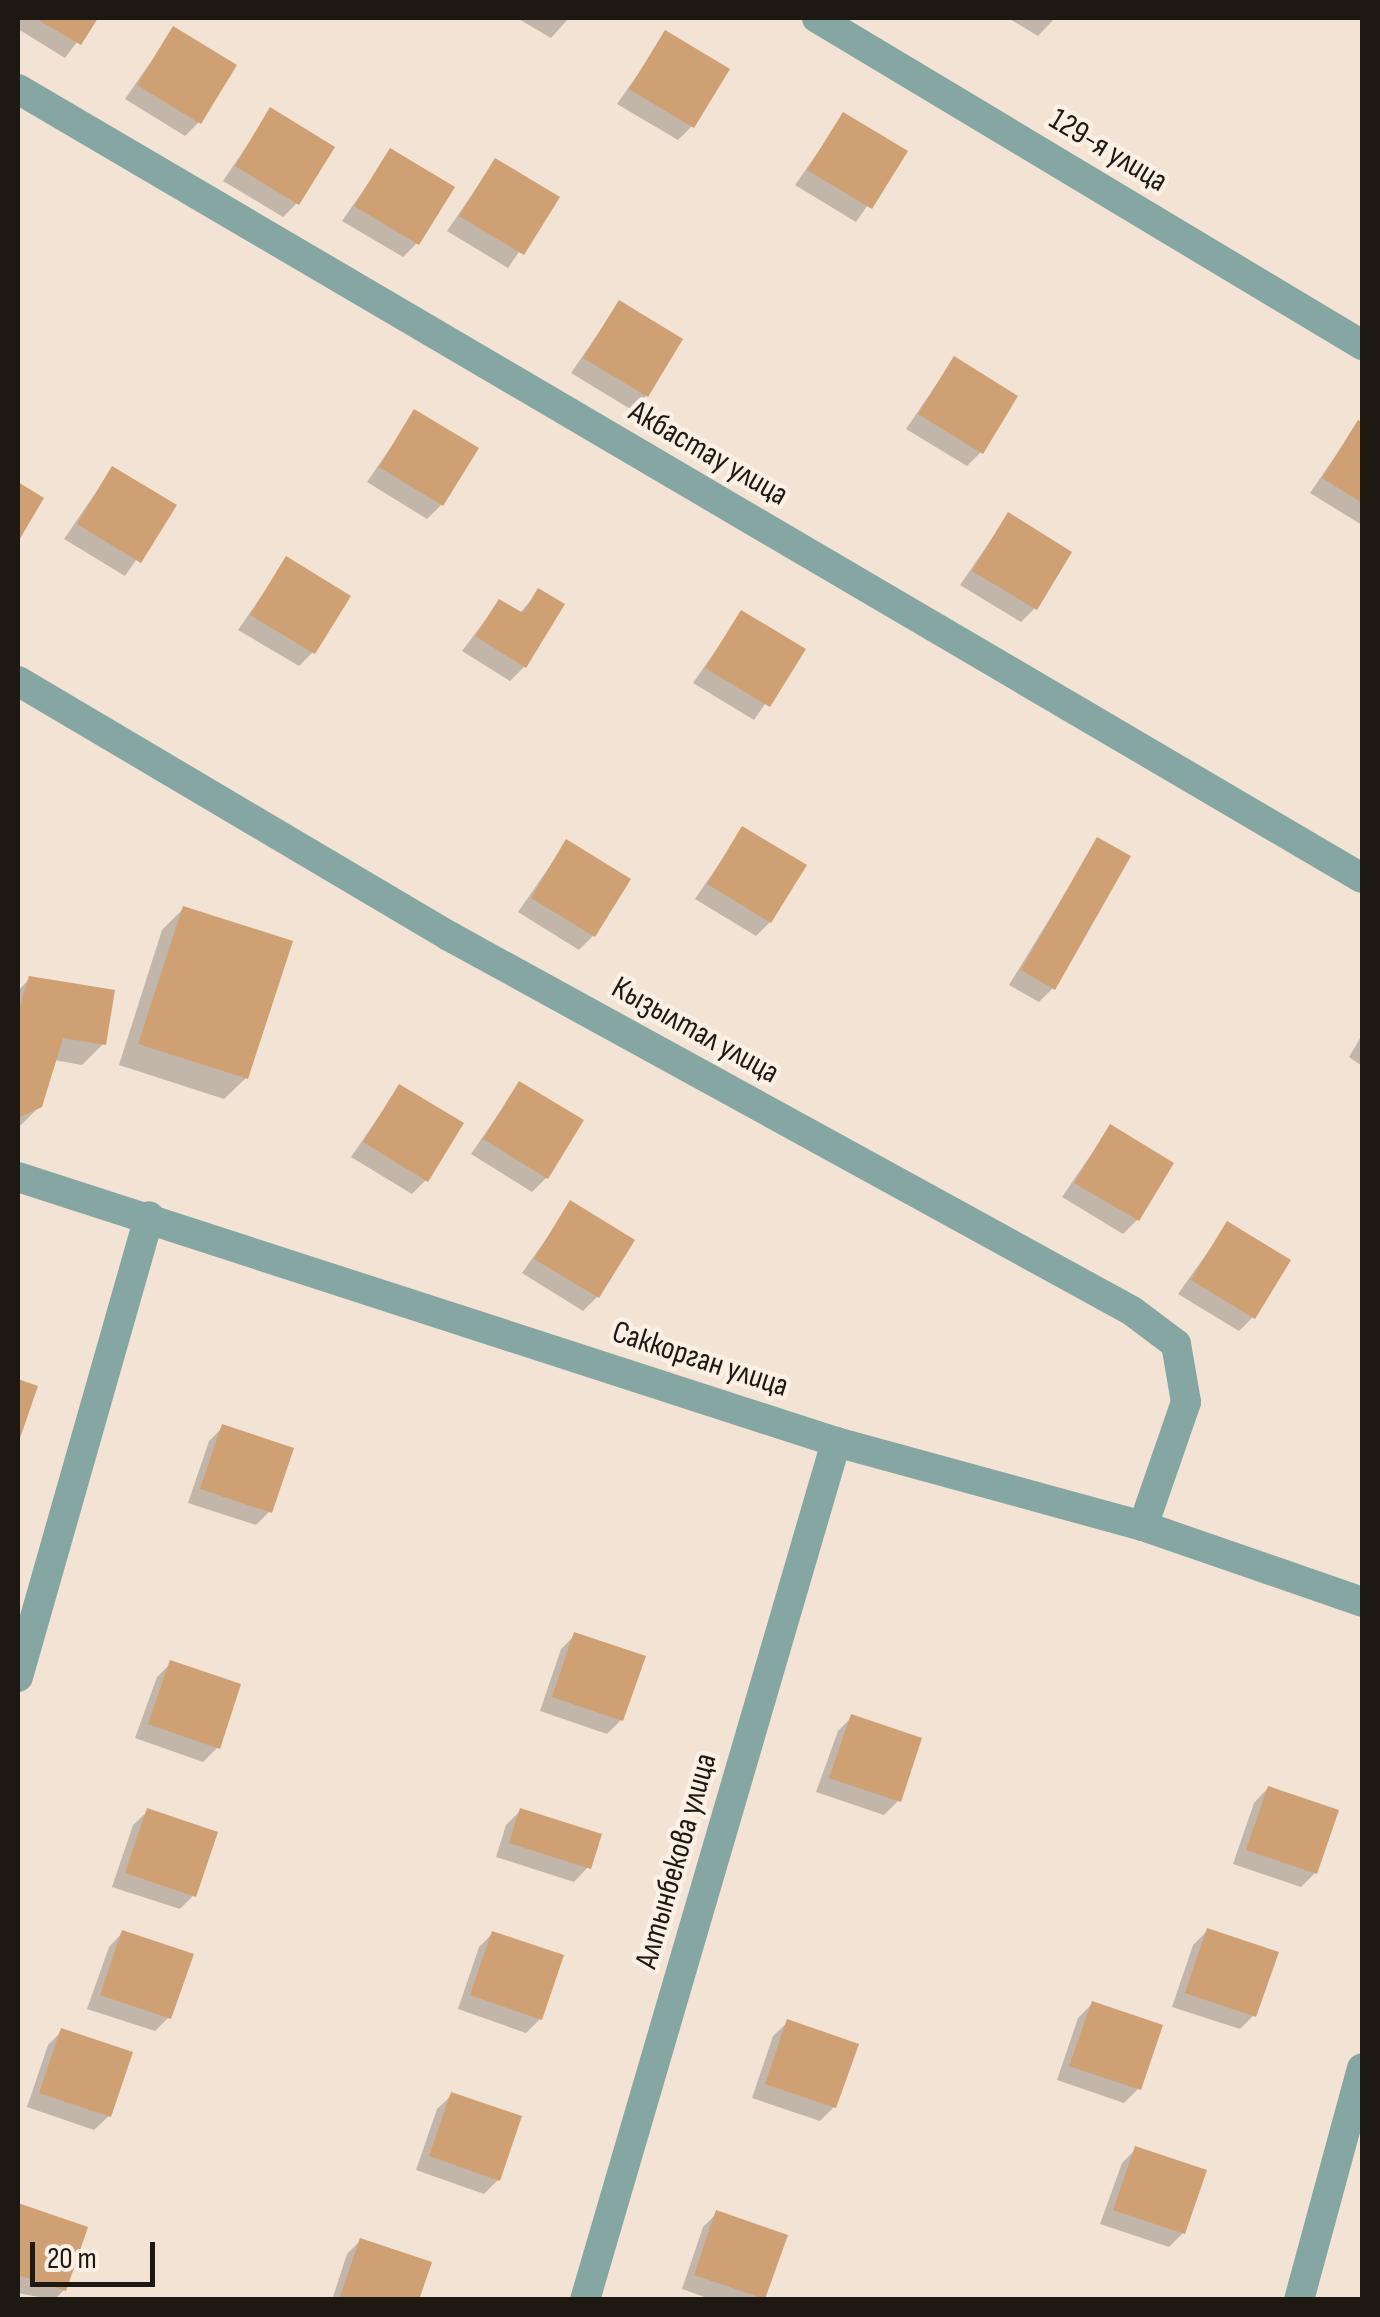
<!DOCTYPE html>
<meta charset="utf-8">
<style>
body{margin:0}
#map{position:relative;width:1380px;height:2317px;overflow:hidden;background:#f3e3d4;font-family:"Sofia Sans Condensed",sans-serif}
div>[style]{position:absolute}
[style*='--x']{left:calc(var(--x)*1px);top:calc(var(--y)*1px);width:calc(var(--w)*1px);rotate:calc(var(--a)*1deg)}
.shadow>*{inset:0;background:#0003}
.building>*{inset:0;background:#cfa074}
.street>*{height:30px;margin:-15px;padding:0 15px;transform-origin:15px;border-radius:15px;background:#85a6a2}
span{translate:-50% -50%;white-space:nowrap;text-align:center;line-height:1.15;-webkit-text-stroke:9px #fef0e5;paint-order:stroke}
.street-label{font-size:32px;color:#1e1813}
.frame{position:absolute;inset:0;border:20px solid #1e1813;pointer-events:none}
.scale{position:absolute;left:30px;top:2242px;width:125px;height:45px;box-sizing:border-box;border:5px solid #1e1813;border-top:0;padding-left:12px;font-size:30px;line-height:35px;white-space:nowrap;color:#1e1813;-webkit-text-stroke:8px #fef0e5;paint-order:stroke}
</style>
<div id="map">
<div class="shadow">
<div style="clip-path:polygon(18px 18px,95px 18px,65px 58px,18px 29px)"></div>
<div style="clip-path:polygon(517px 18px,569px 18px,551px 38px)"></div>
<div style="clip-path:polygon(1008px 18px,1055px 18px,1038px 36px)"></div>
<div style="clip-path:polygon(173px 30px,199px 122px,185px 136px,125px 99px)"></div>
<div style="clip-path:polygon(666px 34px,692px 126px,678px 140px,617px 104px)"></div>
<div style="clip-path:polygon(271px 110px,297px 203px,283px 217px,223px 181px)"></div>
<div style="clip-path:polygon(844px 115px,904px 152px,856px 222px,795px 185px)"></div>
<div style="clip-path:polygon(391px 151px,417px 243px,403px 257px,342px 221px)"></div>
<div style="clip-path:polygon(495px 161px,556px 198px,508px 268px,447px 231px)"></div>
<div style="clip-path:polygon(619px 303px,646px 396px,632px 410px,571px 373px)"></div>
<div style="clip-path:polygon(954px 359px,981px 452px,967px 466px,906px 429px)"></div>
<div style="clip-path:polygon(415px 412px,441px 505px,427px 519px,367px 482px)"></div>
<div style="clip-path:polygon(1358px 423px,1362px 425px,1362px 525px,1310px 493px)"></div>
<div style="clip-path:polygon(112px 469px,173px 506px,125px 576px,64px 539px)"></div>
<div style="clip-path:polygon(1008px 515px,1035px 608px,1021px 622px,960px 585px)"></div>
<div style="clip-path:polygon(287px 559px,313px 652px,299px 666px,238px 630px)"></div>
<div style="clip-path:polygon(539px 591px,524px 667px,510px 681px,462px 651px,499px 602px,519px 614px)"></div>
<div style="clip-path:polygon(742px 613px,802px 650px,754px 720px,693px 683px)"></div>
<div style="clip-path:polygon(743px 829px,770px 922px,756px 936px,695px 899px)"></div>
<div style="clip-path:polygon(1098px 840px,1053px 988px,1039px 1002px,1009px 985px)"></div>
<div style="clip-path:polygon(566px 843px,593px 936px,579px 950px,518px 912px)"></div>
<div style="clip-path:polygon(183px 909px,246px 1078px,224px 1099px,119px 1065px,162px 930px)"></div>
<div style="clip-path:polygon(30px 978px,103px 1044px,82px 1065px,54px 1060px,40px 1106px,18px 1128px,18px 991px)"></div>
<div style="clip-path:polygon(1362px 1035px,1362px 1066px,1349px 1057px)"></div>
<div style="clip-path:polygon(519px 1084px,546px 1178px,532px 1192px,471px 1154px)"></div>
<div style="clip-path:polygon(399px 1087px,426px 1180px,412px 1194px,351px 1157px)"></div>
<div style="clip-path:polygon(1110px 1127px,1137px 1220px,1123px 1234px,1062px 1197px)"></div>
<div style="clip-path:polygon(571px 1204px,597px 1297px,583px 1311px,522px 1273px)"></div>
<div style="clip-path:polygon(1227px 1225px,1253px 1317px,1239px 1331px,1178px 1294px)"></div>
<div style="clip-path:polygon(223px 1427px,270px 1511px,256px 1525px,188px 1503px,209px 1441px)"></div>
<div style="clip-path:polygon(575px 1635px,621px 1720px,607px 1734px,540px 1711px,561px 1649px)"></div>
<div style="clip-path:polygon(171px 1663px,217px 1748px,203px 1762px,135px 1738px,157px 1677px)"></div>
<div style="clip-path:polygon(852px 1717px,898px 1801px,884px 1815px,816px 1792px,838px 1731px)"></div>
<div style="clip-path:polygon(1268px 1788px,1315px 1873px,1301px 1887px,1233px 1864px,1254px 1803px)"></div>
<div style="clip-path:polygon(148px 1811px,194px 1895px,180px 1909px,112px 1887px,133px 1825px)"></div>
<div style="clip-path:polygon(520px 1811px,588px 1867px,574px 1882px,496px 1857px,506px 1825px)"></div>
<div style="clip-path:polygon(1207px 1931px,1254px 2015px,1240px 2029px,1172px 2007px,1193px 1945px)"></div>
<div style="clip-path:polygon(123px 1932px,169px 2017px,155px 2031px,87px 2009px,109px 1947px)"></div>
<div style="clip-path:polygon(493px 1933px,540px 2019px,526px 2033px,458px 2009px,479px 1947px)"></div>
<div style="clip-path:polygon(1092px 2004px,1139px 2088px,1124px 2103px,1057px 2080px,1078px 2018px)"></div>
<div style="clip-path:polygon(788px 2022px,834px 2107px,820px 2121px,752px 2098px,773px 2036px)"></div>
<div style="clip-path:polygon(62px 2031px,109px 2116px,94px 2130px,27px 2107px,48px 2045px)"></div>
<div style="clip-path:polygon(452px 2095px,498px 2180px,484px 2194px,416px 2170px,437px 2109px)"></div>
<div style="clip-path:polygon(1136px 2149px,1183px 2233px,1169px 2247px,1100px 2224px,1122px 2163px)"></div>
<div style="clip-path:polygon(18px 2206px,85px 2228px,64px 2290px,54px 2300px,18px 2293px)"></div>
<div style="clip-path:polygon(717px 2213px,763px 2298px,761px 2300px,713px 2300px,682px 2289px,703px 2227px)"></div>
<div style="clip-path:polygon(361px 2240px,416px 2300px,332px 2300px,347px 2254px)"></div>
</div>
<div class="building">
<div style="clip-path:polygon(35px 18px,98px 18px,81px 45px)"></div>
<div style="clip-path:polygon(173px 26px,237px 65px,201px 124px,137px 85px)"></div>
<div style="clip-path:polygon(665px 30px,730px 69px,694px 128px,629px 89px)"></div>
<div style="clip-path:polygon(270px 107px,335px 147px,299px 205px,235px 166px)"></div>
<div style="clip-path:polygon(843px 112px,908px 151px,872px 209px,807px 170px)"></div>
<div style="clip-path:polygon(390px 148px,455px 187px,419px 245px,354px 206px)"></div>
<div style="clip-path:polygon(495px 158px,560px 197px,524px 255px,459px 216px)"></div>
<div style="clip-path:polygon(619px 300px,683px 339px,648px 397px,583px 358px)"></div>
<div style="clip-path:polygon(954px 356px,1018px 396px,983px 454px,918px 414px)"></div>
<div style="clip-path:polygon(414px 409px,479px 448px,443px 506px,379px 467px)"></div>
<div style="clip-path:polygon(1358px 420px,1362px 422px,1362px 503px,1322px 478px)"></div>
<div style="clip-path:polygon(112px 466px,177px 505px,141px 563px,77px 524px)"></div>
<div style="clip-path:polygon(18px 482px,44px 498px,18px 542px)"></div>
<div style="clip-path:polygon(1008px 512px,1072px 552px,1037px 610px,972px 571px)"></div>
<div style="clip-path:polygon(286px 556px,351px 596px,315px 654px,250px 615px)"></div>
<div style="clip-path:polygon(538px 588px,565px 604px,526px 668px,475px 636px,499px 599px,523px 613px)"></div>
<div style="clip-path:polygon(741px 610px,806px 649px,770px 707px,705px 668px)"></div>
<div style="clip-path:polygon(742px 826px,807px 865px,771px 923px,707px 884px)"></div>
<div style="clip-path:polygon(1097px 837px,1131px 856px,1055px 990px,1021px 970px)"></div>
<div style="clip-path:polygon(566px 839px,631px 879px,595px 937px,531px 898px)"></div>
<div style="clip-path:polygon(183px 906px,293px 941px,248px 1079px,138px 1044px)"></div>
<div style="clip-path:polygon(29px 976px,115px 990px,106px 1045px,63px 1038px,42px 1107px,18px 1118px,18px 1012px)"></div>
<div style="clip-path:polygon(519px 1081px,584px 1120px,548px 1179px,483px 1139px)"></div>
<div style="clip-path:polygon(399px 1084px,464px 1123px,428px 1182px,363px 1142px)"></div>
<div style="clip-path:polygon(1110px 1124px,1174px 1163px,1139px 1221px,1074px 1183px)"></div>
<div style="clip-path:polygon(570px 1200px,635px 1240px,599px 1298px,534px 1259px)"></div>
<div style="clip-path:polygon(1227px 1221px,1291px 1260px,1255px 1319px,1191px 1280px)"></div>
<div style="clip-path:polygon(18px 1379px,38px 1386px,18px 1444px)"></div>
<div style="clip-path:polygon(222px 1424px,294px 1448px,272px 1513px,200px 1489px)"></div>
<div style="clip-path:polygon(574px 1632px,646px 1656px,623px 1721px,552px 1697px)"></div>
<div style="clip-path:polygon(170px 1660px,241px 1684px,220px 1749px,148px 1724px)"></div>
<div style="clip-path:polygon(851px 1714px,922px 1738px,901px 1802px,829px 1778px)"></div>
<div style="clip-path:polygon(1268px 1786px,1339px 1810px,1317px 1874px,1246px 1850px)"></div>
<div style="clip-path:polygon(147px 1808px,218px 1832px,196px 1897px,125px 1873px)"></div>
<div style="clip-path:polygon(520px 1808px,602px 1834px,591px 1869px,509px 1843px)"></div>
<div style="clip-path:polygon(1207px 1928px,1279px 1952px,1256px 2017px,1185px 1993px)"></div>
<div style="clip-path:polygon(122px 1930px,194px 1954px,171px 2019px,100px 1995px)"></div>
<div style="clip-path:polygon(492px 1931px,564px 1955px,542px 2020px,470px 1995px)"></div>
<div style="clip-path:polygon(1092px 2001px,1163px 2025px,1141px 2090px,1069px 2066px)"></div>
<div style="clip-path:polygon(787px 2019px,859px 2044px,836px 2108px,765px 2084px)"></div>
<div style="clip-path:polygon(61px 2028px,133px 2052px,111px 2117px,39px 2093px)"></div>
<div style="clip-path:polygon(451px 2092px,522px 2116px,500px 2181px,429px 2156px)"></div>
<div style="clip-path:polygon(1135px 2146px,1207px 2170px,1185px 2234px,1113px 2210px)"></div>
<div style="clip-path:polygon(18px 2203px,88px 2227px,66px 2291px,18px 2275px)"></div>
<div style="clip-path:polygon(716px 2210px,788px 2235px,765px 2299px,694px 2275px)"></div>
<div style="clip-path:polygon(360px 2238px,432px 2262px,419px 2300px,339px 2300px)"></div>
</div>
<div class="street">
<div style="--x:817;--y:18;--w:636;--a:30.96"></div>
<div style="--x:18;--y:89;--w:1558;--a:30.42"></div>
<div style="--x:18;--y:681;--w:501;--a:30.61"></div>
<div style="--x:449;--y:936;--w:779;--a:28.77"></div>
<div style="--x:1132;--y:1311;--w:55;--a:36.9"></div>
<div style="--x:1176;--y:1344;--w:59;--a:80.2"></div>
<div style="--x:1186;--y:1402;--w:131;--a:109.1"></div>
<div style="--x:18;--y:1177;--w:860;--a:17.95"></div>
<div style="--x:836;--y:1442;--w:318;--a:15.3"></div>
<div style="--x:1143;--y:1526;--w:232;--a:19.1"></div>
<div style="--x:18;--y:1677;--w:479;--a:-74.1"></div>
<div style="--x:585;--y:2300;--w:894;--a:-73.69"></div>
<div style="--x:1299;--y:2300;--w:240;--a:-74.8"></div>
</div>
<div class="street-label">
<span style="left:1108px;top:151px;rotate:31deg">129-я улица</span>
<span style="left:708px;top:454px;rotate:30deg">Акбастау улица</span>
<span style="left:695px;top:1031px;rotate:29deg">Кызылтал улица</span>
<span style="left:700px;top:1360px;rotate:18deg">Саккорган улица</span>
<span style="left:677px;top:1861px;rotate:-74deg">Алтынбекова улица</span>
</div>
<div class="frame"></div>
<div class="scale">20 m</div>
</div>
